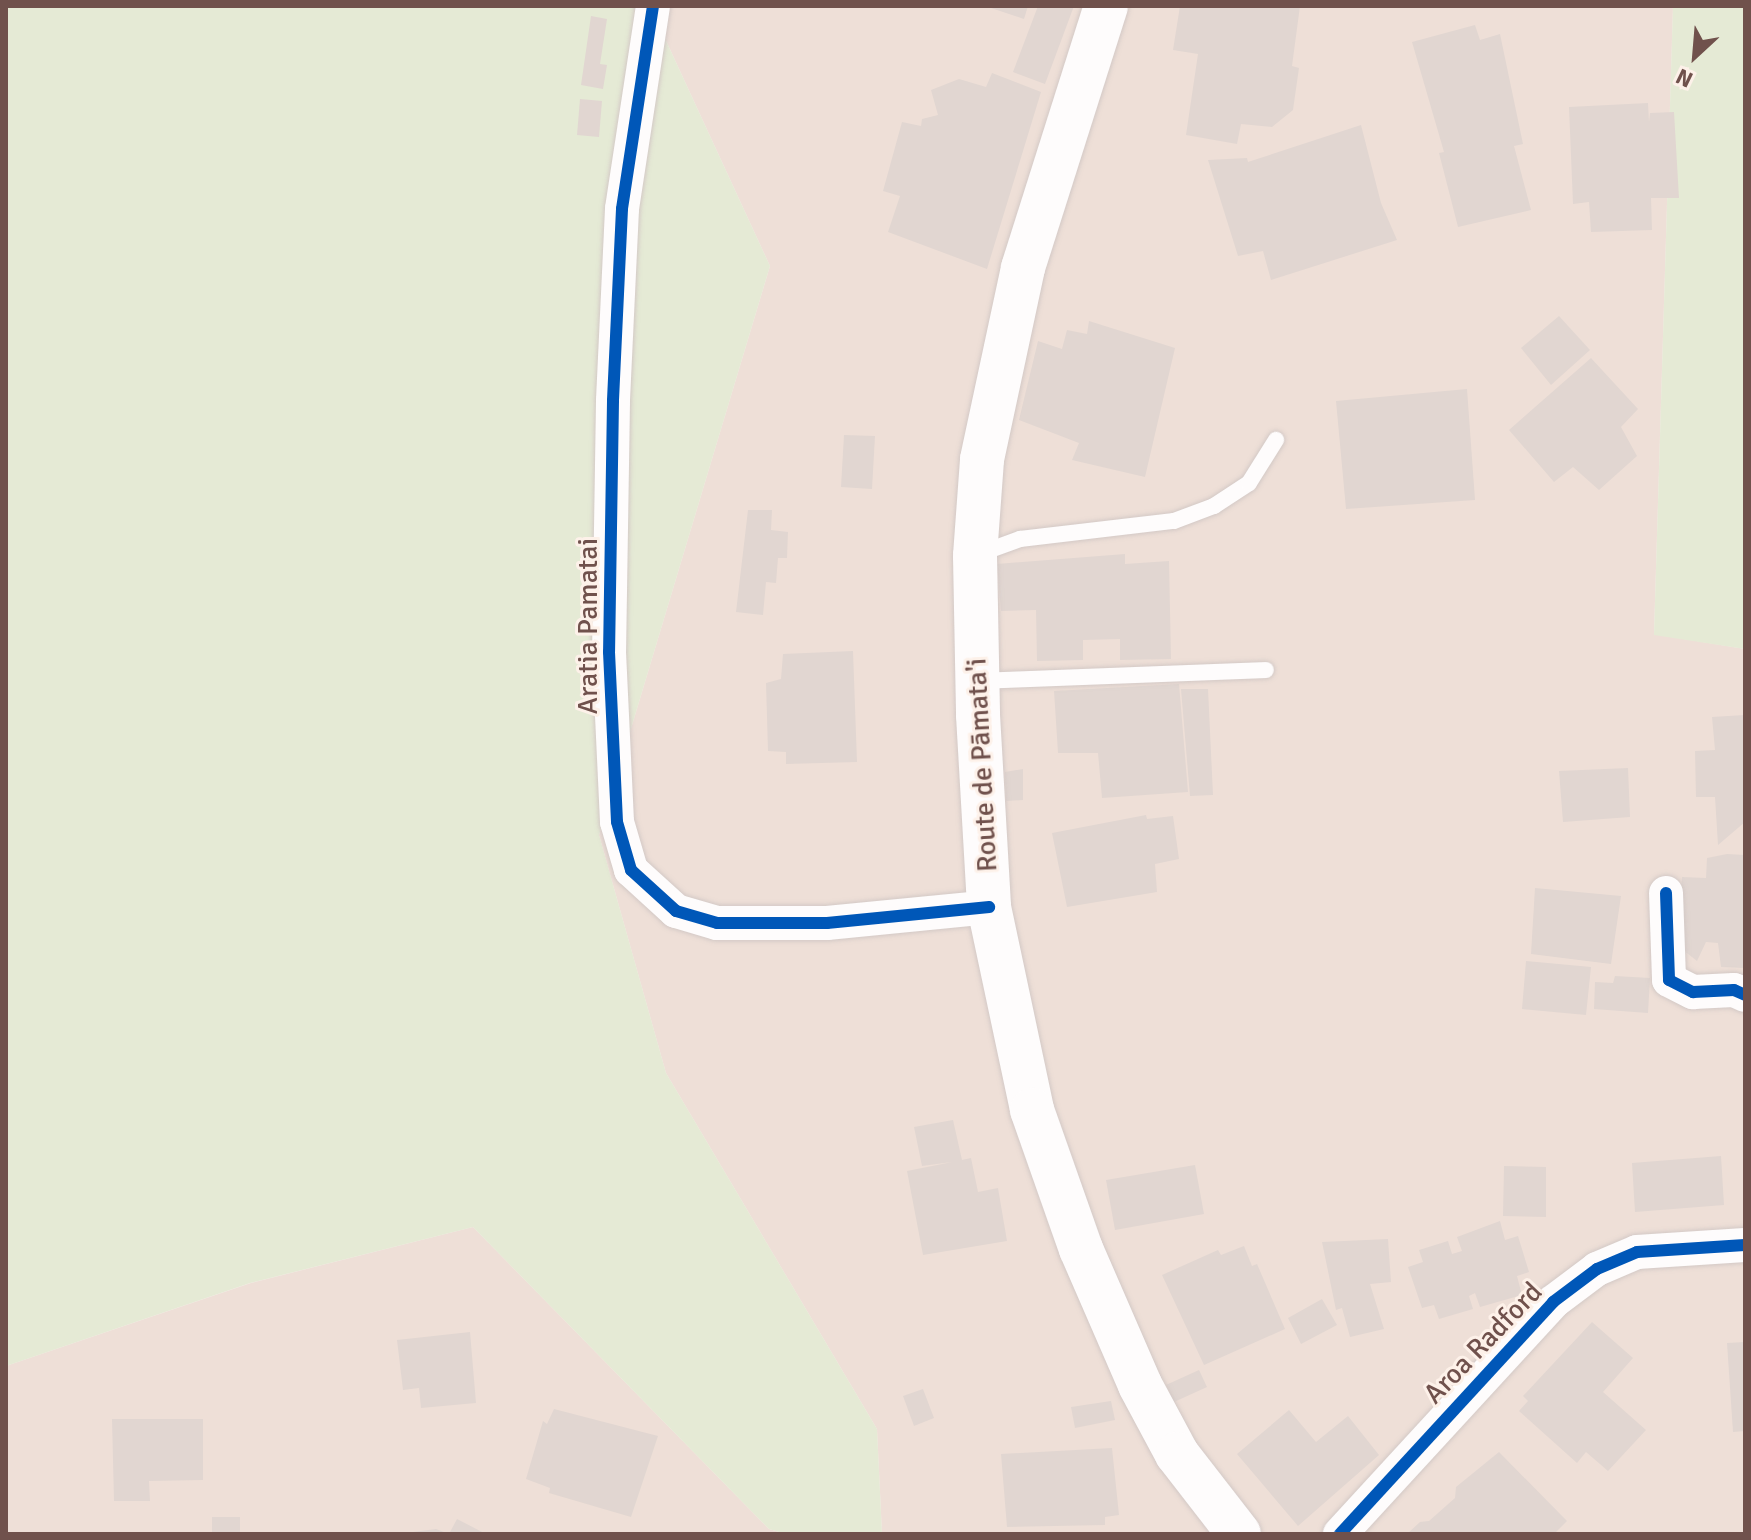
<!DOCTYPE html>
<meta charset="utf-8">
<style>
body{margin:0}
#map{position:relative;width:1751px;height:1540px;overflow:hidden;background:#f5eee9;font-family:Signika,sans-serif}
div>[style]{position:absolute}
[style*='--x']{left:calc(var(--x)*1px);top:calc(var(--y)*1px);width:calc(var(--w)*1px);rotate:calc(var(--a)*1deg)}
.residential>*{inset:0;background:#eedfd7}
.green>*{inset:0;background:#e5ead5}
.building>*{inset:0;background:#e1d6d1}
.roads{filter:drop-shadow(0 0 2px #d3c9c6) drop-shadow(0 0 2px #d3c9c6)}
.service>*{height:16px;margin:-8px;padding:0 8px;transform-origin:8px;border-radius:8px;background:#fefcfc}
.minor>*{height:34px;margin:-17px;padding:0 17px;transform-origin:17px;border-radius:17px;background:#fefcfc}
.secondary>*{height:44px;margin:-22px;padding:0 22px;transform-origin:22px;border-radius:22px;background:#fefcfc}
.cycleway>*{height:12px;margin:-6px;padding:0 6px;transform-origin:6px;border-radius:6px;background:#0057b8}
span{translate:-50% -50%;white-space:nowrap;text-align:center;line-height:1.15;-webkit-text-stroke:6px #fdf1e9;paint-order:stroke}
.street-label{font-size:28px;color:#70514c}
.frame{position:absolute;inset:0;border:8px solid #70514c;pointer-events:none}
.north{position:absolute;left:1655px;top:16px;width:80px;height:80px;-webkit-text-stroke:6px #fdf1e9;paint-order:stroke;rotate:206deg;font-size:22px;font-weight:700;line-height:32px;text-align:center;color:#70514c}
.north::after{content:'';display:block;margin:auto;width:28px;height:36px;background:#70514c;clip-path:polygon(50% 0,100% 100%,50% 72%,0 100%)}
</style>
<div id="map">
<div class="residential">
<div style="clip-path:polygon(650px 6px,1673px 6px,1654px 634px,1745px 649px,1745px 1534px,882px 1534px,877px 1429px,666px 1073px,599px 835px,770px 266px)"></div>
<div style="clip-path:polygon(473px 1227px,769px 1529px,786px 1534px,6px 1534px,6px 1366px,251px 1283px)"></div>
</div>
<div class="green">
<div style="clip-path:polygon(6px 6px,650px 6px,770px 266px,599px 835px,666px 1073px,877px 1429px,882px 1534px,786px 1534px,769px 1529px,473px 1227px,250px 1283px,6px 1366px)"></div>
<div style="clip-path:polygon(1673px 6px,1745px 6px,1745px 649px,1654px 635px)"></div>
</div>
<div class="building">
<div style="clip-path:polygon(985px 6px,1028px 6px,1024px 19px)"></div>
<div style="clip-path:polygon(1038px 6px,1074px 6px,1045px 84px,1013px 72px)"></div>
<div style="clip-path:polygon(1180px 6px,1300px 6px,1292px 66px,1299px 68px,1293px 110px,1272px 127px,1241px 124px,1237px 144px,1186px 135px,1198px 54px,1173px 50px)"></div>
<div style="clip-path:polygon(591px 16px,607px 19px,600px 64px,607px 65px,603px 89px,581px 85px)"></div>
<div style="clip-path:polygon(1475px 25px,1480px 40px,1500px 34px,1523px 144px,1514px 146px,1531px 210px,1458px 227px,1439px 153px,1444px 152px,1412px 42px)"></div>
<div style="clip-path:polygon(992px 73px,1041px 92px,987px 269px,888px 232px,900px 196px,883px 191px,902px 122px,921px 126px,922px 119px,938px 115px,931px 90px,959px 79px,986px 87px)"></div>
<div style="clip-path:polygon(580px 99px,602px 101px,599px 137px,577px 135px)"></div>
<div style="clip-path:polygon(1648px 103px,1649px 122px,1650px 113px,1674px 112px,1679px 198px,1651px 198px,1652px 230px,1591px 232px,1589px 202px,1573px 204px,1569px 107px)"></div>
<div style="clip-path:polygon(1361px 125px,1381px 203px,1397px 240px,1271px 280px,1263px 251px,1238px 256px,1208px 160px,1247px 158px,1248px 162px)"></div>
<div style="clip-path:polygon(1559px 316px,1590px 350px,1551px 385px,1521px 348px)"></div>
<div style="clip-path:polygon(1089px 321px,1175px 348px,1145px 477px,1072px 460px,1079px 443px,1019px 420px,1038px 341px,1062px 349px,1067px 330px,1087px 334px)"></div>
<div style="clip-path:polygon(1591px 358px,1638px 409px,1621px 427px,1637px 456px,1599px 490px,1573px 467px,1554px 482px,1509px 430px)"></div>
<div style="clip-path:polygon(1467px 389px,1475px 500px,1346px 509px,1336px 401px)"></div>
<div style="clip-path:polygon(844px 435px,875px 436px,872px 489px,841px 487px)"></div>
<div style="clip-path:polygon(748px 510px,772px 510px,771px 530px,788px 532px,787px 558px,778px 558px,776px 583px,766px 582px,763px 615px,736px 612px)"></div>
<div style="clip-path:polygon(1125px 554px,1125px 564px,1169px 561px,1171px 659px,1120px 660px,1120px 639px,1083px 640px,1083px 660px,1037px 661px,1036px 610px,1001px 611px,997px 564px)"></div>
<div style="clip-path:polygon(853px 651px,857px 762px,786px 764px,786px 752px,768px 751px,766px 683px,781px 679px,783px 654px)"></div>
<div style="clip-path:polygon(1179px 684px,1188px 792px,1102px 798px,1098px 753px,1058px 753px,1054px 691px)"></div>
<div style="clip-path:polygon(1181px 689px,1208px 689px,1213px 795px,1190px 796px)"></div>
<div style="clip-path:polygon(1745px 715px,1745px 822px,1718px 845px,1715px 797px,1696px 797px,1695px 751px,1715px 750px,1712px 717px)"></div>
<div style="clip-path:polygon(1628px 768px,1630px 817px,1563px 822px,1559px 771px)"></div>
<div style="clip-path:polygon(1023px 769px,1023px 800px,1006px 801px,1005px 772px)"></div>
<div style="clip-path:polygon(1146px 815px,1147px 819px,1173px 816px,1179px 859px,1155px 864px,1157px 892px,1067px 907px,1052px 833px)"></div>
<div style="clip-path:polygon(1727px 854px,1745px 855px,1745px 968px,1721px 967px,1718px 943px,1706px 942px,1697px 961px,1678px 946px,1682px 877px,1706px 878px,1707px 858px)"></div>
<div style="clip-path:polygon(1535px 888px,1621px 896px,1611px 964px,1531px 954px)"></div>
<div style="clip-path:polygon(1526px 961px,1591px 967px,1586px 1015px,1522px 1009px)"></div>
<div style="clip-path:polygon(1615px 976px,1650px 978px,1648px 1013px,1594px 1009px,1595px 982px,1613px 983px)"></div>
<div style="clip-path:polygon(953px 1120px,962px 1160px,971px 1158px,978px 1192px,998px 1188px,1007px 1241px,923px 1255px,907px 1171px,952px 1162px,922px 1166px,914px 1127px)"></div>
<div style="clip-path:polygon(1721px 1156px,1724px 1205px,1635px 1212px,1632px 1163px)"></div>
<div style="clip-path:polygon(1195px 1165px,1204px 1214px,1115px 1230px,1106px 1180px)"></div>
<div style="clip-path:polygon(1504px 1166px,1546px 1167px,1546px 1217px,1503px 1216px)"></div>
<div style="clip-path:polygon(1500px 1221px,1505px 1240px,1518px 1236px,1529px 1272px,1517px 1276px,1522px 1295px,1480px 1307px,1475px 1293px,1469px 1296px,1473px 1309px,1439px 1319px,1434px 1305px,1422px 1308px,1408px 1267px,1423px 1262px,1419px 1250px,1448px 1241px,1452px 1254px,1462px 1251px,1457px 1237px)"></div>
<div style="clip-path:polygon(1388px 1239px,1391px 1282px,1370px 1284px,1384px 1329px,1350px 1337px,1342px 1308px,1336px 1310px,1322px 1242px)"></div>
<div style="clip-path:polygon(1244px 1246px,1252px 1266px,1257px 1264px,1285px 1329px,1204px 1365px,1162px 1275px,1218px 1250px,1221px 1255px)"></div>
<div style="clip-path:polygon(1322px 1299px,1337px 1325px,1301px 1344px,1288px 1318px)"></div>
<div style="clip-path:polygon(1592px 1322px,1633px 1358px,1603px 1392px,1646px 1430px,1608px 1471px,1586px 1452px,1577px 1463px,1519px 1411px,1528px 1401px,1523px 1396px)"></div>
<div style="clip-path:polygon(470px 1332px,476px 1403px,421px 1408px,419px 1388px,403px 1390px,397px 1340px)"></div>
<div style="clip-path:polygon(1745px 1342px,1745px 1431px,1733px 1432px,1727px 1343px)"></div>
<div style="clip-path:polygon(1199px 1370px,1207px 1387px,1174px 1402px,1166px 1385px)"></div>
<div style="clip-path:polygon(923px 1389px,934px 1418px,914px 1426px,903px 1396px)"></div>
<div style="clip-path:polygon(1111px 1401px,1115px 1420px,1075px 1428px,1071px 1407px)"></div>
<div style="clip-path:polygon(554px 1409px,658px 1436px,631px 1517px,549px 1493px,550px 1488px,526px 1479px,543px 1421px,547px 1424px)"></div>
<div style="clip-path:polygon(1289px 1410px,1316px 1442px,1348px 1416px,1379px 1455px,1298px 1526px,1237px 1454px)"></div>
<div style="clip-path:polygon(112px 1419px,203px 1419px,203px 1480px,149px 1481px,150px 1501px,114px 1501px)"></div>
<div style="clip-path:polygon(1112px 1448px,1119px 1515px,1105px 1517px,1105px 1525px,1007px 1527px,1001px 1454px)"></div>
<div style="clip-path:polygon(1499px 1452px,1567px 1521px,1554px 1534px,1407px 1534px,1420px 1522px,1429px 1521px,1455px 1498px,1456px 1487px)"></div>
<div style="clip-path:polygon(212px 1517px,240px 1517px,240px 1534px,212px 1534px)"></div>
<div style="clip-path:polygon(457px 1519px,486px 1534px,449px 1534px)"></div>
<div style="clip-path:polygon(436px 1529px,449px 1534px,414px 1534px,413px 1532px)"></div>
</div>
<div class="roads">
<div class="service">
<div style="--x:979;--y:554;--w:44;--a:-20.1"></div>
<div style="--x:1020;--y:539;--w:155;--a:-6.7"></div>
<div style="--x:1174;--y:521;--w:43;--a:-20.6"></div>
<div style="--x:1214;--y:506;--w:42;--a:-33.3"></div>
<div style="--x:1249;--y:483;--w:51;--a:-57.9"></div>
<div style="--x:979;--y:681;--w:287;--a:-2.2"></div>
</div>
<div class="minor">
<div style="--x:653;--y:6;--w:205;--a:98.7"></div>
<div style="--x:622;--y:209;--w:192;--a:92.7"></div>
<div style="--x:613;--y:401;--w:251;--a:90.9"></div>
<div style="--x:609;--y:652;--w:170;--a:87.3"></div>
<div style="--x:617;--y:822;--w:50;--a:73.7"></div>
<div style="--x:631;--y:870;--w:61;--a:42.3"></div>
<div style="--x:676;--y:911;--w:43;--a:16.3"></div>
<div style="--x:717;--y:923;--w:110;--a:0"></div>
<div style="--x:827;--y:923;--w:163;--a:-5.6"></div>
<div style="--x:1666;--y:893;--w:87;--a:88"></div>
<div style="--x:1669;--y:980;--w:27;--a:27"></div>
<div style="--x:1693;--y:992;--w:41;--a:-2.8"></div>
<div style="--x:1734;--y:990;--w:12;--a:24"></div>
<div style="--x:1340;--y:1534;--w:315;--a:-47.4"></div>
<div style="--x:1553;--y:1302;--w:55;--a:-36.9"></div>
<div style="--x:1597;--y:1269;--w:43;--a:-23"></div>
<div style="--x:1637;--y:1252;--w:108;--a:-3.7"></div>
</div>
<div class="secondary">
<div style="--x:1106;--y:6;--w:275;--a:107.6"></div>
<div style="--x:1023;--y:268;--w:196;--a:102.1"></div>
<div style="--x:982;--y:460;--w:96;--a:94.2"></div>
<div style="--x:975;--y:556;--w:159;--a:88.9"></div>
<div style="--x:978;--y:715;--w:192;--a:86.7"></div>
<div style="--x:989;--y:907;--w:208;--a:78"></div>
<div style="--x:1032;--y:1110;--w:147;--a:70.6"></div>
<div style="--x:1081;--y:1249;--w:148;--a:66.5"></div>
<div style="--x:1140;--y:1385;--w:78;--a:61.8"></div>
<div style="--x:1177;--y:1454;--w:101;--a:52.2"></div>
</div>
</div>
<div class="cycleway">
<div style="--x:653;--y:6;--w:205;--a:98.7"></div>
<div style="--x:622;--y:209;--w:192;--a:92.7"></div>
<div style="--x:613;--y:401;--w:251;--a:90.9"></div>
<div style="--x:609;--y:652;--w:170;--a:87.3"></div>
<div style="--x:617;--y:822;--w:50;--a:73.7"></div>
<div style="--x:631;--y:870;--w:61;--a:42.3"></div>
<div style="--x:676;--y:911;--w:43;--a:16.3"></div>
<div style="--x:717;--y:923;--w:110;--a:0"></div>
<div style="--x:827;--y:923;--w:163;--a:-5.6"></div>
<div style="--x:1666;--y:893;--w:87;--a:88"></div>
<div style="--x:1669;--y:980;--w:27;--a:27"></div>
<div style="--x:1693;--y:992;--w:41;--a:-2.8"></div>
<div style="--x:1734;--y:990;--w:12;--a:24"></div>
<div style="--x:1340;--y:1534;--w:315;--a:-47.4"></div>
<div style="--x:1553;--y:1302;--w:55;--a:-36.9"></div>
<div style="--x:1597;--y:1269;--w:43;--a:-23"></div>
<div style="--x:1637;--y:1252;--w:108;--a:-3.7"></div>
</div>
<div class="street-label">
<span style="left:588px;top:626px;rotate:-90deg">Aratia Pamatai</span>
<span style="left:982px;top:765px;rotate:-93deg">Route de Pāmata'i</span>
<span style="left:1483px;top:1343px;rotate:-46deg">Aroa Radford</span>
</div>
<div class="frame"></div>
<div class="north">N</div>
</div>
